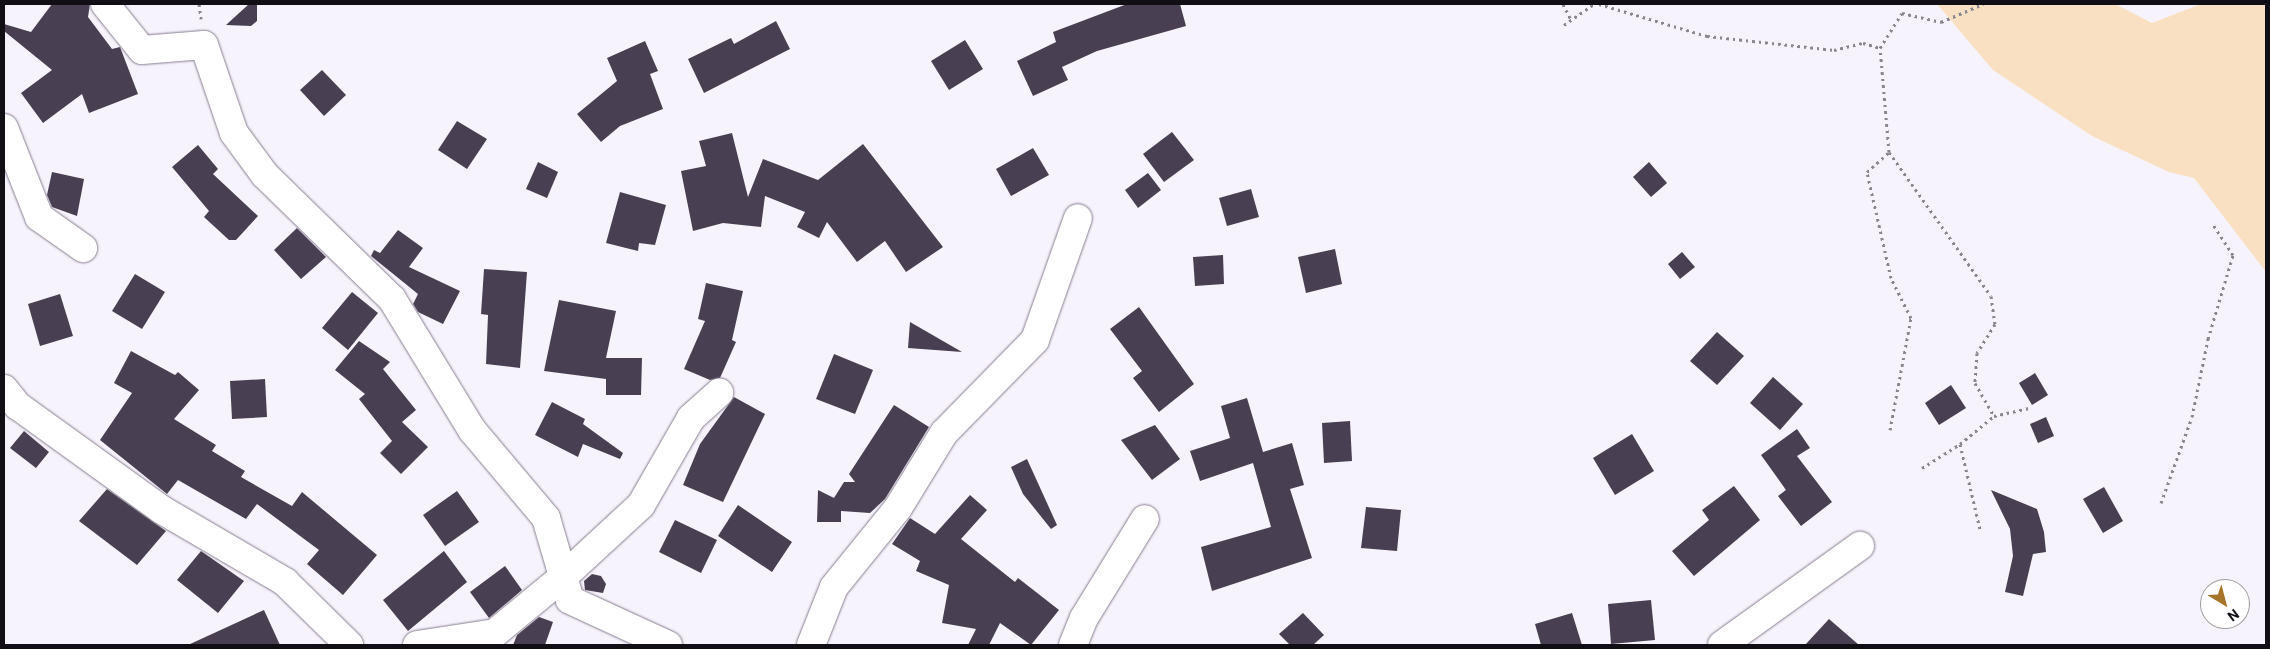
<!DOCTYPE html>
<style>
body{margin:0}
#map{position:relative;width:2270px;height:649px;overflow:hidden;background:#f7f3fc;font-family:Roboto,sans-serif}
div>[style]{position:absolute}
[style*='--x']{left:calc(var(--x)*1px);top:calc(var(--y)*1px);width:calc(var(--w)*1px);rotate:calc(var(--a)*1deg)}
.green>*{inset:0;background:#f9e0c2}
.building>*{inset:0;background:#484052}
.path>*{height:3px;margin-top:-1.5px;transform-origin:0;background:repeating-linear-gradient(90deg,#8a868f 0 2.5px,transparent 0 6.5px)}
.roads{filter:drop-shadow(0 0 1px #877e92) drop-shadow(0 0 1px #877e92)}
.minor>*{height:28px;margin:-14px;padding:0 14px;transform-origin:14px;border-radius:14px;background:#fff}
span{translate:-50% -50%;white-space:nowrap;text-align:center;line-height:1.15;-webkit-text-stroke:5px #fff;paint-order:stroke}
.frame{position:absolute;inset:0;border:5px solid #120e16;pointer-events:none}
.north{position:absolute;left:2200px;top:579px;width:50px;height:50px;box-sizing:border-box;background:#fff;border:1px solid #a09fa2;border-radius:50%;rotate:143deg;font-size:14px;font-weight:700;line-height:20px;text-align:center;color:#120e16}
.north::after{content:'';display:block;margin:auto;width:18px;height:22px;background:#a6742b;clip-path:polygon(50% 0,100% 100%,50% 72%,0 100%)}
</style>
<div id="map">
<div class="green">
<div style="clip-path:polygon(1937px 4px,2115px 4px,2152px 23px,2201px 4px,2266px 4px,2266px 272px,2194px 178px,2169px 172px,2092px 136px,1993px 70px)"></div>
</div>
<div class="building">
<div style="clip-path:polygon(52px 4px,90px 4px,88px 17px,112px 49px,120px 47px,138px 94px,89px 113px,82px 94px,43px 123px,21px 93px,52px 70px,4px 31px,4px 24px,31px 32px)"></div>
<div style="clip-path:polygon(249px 4px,257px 4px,257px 21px,251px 26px,226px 25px)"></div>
<div style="clip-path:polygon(1127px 4px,1180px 4px,1186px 26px,1097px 51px,1062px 67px,1068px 80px,1033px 96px,1017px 61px,1056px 42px,1053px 32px)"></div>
<div style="clip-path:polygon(776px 21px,790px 49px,704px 93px,688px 59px,731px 38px,734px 44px)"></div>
<div style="clip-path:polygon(965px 40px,983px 69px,949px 90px,931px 61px)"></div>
<div style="clip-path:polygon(645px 41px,658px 71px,650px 74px,663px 109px,620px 126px,601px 142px,577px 114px,617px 81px,607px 58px)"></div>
<div style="clip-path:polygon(322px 70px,346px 95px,324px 116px,300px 90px)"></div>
<div style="clip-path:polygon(457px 121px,487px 139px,467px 169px,438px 150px)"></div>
<div style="clip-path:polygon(1172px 132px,1194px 160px,1164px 182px,1143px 154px)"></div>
<div style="clip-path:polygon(732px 133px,748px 197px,763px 159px,818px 180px,863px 144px,943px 247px,906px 272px,885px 241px,857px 262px,827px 222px,819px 238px,797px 227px,805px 212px,765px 196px,761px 227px,723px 223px,693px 231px,681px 171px,706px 166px,699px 141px)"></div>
<div style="clip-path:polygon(198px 145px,218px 169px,213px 174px,258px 216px,236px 240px,229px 240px,204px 217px,209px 211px,172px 167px)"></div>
<div style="clip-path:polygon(1033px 148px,1049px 175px,1011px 196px,996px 169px)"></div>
<div style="clip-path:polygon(538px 162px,558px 172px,547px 198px,526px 189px)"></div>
<div style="clip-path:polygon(1649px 162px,1667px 183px,1651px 197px,1633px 177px)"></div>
<div style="clip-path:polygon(52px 172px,84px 179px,77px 216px,52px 207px,47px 195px)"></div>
<div style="clip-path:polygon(1148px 173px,1161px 190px,1138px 208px,1125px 190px)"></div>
<div style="clip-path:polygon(1251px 189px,1259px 217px,1227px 226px,1219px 198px)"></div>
<div style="clip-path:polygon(620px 192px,666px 205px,655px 245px,639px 243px,638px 251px,606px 243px)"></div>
<div style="clip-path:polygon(297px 228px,326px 257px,301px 279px,274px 250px)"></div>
<div style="clip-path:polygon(398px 230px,423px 248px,409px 267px,460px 291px,443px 324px,418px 312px,413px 304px,418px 294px,371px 256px,374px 250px,380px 253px)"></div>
<div style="clip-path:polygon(1335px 249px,1342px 284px,1306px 293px,1298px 257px)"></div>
<div style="clip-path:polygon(1682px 252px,1695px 267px,1680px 279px,1668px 264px)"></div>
<div style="clip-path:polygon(1223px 255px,1224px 284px,1195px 286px,1193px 257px)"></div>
<div style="clip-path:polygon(484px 269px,527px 272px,520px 368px,486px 364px,488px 315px,481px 314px)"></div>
<div style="clip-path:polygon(135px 274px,165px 292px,142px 329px,112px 311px)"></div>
<div style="clip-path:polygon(706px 283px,743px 291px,732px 340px,736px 342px,720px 378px,710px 380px,684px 369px,705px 321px,698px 319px)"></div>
<div style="clip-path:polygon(352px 292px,378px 313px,348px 350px,322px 328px)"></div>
<div style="clip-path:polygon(60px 294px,73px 336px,40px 346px,28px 304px)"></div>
<div style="clip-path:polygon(559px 300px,616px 311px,606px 358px,642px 358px,641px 395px,606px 395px,606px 379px,544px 371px)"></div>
<div style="clip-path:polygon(1139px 307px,1194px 384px,1159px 412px,1133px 378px,1142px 371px,1110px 329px)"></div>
<div style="clip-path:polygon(910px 322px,962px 352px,908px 348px)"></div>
<div style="clip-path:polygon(1717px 332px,1744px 356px,1717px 385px,1690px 361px)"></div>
<div style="clip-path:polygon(359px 341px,390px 362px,383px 369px,416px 410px,402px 422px,428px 447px,401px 474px,380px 453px,392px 441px,359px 399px,365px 394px,335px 370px)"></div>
<div style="clip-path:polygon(131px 351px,175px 375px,178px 372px,199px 390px,174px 419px,216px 445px,212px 451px,245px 471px,241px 477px,292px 506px,302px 492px,377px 555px,343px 595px,307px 564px,319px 550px,257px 504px,246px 519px,178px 480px,167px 494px,100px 440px,132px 393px,114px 383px)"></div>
<div style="clip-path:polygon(834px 354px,873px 370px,855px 414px,816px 399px)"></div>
<div style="clip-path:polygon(2035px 373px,2048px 395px,2032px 405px,2019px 383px)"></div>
<div style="clip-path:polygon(1773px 377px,1803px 404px,1780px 430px,1750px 403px)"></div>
<div style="clip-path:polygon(265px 379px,267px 417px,232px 419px,230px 381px)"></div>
<div style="clip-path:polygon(1951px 385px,1966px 408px,1939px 425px,1925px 403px)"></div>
<div style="clip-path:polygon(734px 397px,765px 414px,723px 502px,683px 485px,700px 444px)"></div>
<div style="clip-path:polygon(1247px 398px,1263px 452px,1292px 443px,1304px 485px,1290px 489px,1312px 558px,1212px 591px,1201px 547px,1271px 527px,1253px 463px,1200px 481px,1190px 451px,1230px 438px,1221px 406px)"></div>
<div style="clip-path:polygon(552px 402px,585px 419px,583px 424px,623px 453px,620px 459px,583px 444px,578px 457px,535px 435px)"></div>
<div style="clip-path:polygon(894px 405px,929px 427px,885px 499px,870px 513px,841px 511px,841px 522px,817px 522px,818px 490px,834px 498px,844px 482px,855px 482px,849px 474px)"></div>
<div style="clip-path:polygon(2046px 417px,2054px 436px,2038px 443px,2030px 424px)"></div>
<div style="clip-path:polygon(1350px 421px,1352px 461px,1324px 463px,1322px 423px)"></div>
<div style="clip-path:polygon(1155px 425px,1180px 459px,1152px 480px,1121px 440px)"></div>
<div style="clip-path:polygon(1797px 429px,1810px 448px,1797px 456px,1832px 502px,1801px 526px,1778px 496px,1786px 490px,1761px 455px)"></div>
<div style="clip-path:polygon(24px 431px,49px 452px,36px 468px,10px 448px)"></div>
<div style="clip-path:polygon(1632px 434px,1654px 471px,1615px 495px,1593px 458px)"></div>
<div style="clip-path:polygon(1027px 459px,1057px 525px,1051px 529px,1023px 494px,1011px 467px)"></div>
<div style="clip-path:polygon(1734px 486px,1760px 520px,1694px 576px,1672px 551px,1709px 520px,1702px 510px)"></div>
<div style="clip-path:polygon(2104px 487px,2123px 521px,2103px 533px,2083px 499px)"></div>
<div style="clip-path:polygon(107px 489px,166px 531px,137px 565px,79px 521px)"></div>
<div style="clip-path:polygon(1991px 490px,2037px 509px,2044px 532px,2046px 552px,2033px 554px,2023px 596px,2005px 592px,2013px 556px,2010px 529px)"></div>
<div style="clip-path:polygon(457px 491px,479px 522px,445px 546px,423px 515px)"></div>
<div style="clip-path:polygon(970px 495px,987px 510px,961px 539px,1015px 582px,1018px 578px,1059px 610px,1031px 645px,1000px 623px,989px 645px,968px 645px,976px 629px,942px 623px,949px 585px,916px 571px,920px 561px,892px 544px,910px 518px,935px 534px)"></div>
<div style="clip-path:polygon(738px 505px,792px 542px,772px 572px,718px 536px)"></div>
<div style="clip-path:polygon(1366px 507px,1401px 510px,1397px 551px,1361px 548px)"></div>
<div style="clip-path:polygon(675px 520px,717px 540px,701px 573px,659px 552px)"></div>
<div style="clip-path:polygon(201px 551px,244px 581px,218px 613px,177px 580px)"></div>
<div style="clip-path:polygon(444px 551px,467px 582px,408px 631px,383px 600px)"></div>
<div style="clip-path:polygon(505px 566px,522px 590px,489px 618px,470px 592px)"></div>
<div style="clip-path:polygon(592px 574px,601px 576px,606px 584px,603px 593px,585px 590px,584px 581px)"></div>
<div style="clip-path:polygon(1651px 600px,1655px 640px,1611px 644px,1608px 604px)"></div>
<div style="clip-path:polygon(264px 610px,280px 645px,188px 645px)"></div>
<div style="clip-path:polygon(1303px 613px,1324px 635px,1313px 645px,1290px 645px,1279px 634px)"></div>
<div style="clip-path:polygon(1572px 613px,1582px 645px,1541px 645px,1535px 624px)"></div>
<div style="clip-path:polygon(539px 617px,553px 622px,545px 645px,513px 645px,517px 635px)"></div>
<div style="clip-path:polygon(1829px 619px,1859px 645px,1805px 645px)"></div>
</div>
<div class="path">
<div style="--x:199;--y:4;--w:15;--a:82"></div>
<div style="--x:1563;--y:4;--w:18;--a:63"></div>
<div style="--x:1599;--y:4;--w:113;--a:16.5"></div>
<div style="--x:1707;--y:36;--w:128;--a:6.3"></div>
<div style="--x:1834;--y:50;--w:30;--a:-14"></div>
<div style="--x:1863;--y:43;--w:18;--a:16"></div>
<div style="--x:1564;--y:25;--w:37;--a:-35"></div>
<div style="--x:1889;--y:152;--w:104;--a:-94.9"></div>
<div style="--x:1880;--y:48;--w:41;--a:-57.8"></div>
<div style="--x:1902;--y:13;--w:40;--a:13"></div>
<div style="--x:1941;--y:22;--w:46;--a:-23.2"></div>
<div style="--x:1890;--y:430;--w:114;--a:-79.4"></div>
<div style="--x:1911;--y:318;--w:45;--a:-116.6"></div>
<div style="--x:1891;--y:278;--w:109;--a:-102.8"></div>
<div style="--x:1867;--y:172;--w:30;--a:-42"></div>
<div style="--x:1889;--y:152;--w:176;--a:54.7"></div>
<div style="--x:1991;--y:296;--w:28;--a:82"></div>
<div style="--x:1995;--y:324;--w:34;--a:122"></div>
<div style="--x:1977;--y:353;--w:30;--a:94"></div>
<div style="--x:1975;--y:383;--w:38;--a:60"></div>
<div style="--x:1960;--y:444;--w:44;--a:-39.5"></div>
<div style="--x:1994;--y:416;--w:37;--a:-13"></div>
<div style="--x:1922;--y:468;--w:45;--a:-32.3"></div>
<div style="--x:1960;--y:444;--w:87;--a:76.8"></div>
<div style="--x:2161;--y:503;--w:91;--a:-70.2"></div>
<div style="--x:2192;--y:417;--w:80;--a:-78.4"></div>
<div style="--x:2208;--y:339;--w:88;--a:-73.4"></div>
<div style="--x:2233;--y:255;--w:37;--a:-123"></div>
</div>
<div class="roads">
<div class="minor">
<div style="--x:105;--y:4;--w:59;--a:51.2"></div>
<div style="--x:142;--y:50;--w:62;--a:-4.6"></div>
<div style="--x:204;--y:45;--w:93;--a:71.2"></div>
<div style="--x:234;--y:133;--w:52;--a:53.6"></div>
<div style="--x:265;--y:175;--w:177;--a:44.3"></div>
<div style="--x:392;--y:299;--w:153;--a:58.6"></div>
<div style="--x:472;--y:430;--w:115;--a:49.9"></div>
<div style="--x:546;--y:518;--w:85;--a:73.7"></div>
<div style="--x:570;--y:600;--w:108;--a:24.7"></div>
<div style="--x:4;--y:128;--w:96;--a:68.5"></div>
<div style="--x:39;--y:217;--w:54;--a:35.2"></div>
<div style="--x:4;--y:389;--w:22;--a:51"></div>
<div style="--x:18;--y:406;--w:178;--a:35.8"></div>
<div style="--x:162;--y:510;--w:143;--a:30.3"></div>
<div style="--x:285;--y:582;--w:90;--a:44.5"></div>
<div style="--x:417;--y:645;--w:79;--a:-8.7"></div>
<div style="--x:495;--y:633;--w:88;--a:-39.5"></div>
<div style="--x:563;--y:577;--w:106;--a:-42.7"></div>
<div style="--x:641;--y:505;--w:100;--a:-60.1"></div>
<div style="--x:691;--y:418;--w:38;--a:-42"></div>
<div style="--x:811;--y:645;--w:62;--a:-68.4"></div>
<div style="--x:834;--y:587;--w:102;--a:-51"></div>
<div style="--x:898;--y:508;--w:88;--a:-58.5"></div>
<div style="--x:944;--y:433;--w:130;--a:-45.6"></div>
<div style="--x:1035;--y:340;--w:129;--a:-70.6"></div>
<div style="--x:1073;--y:645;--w:29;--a:-68"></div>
<div style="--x:1084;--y:618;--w:116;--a:-58.4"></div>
<div style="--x:1722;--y:645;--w:170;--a:-35.7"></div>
</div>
</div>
<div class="frame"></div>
<div class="north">N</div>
</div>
